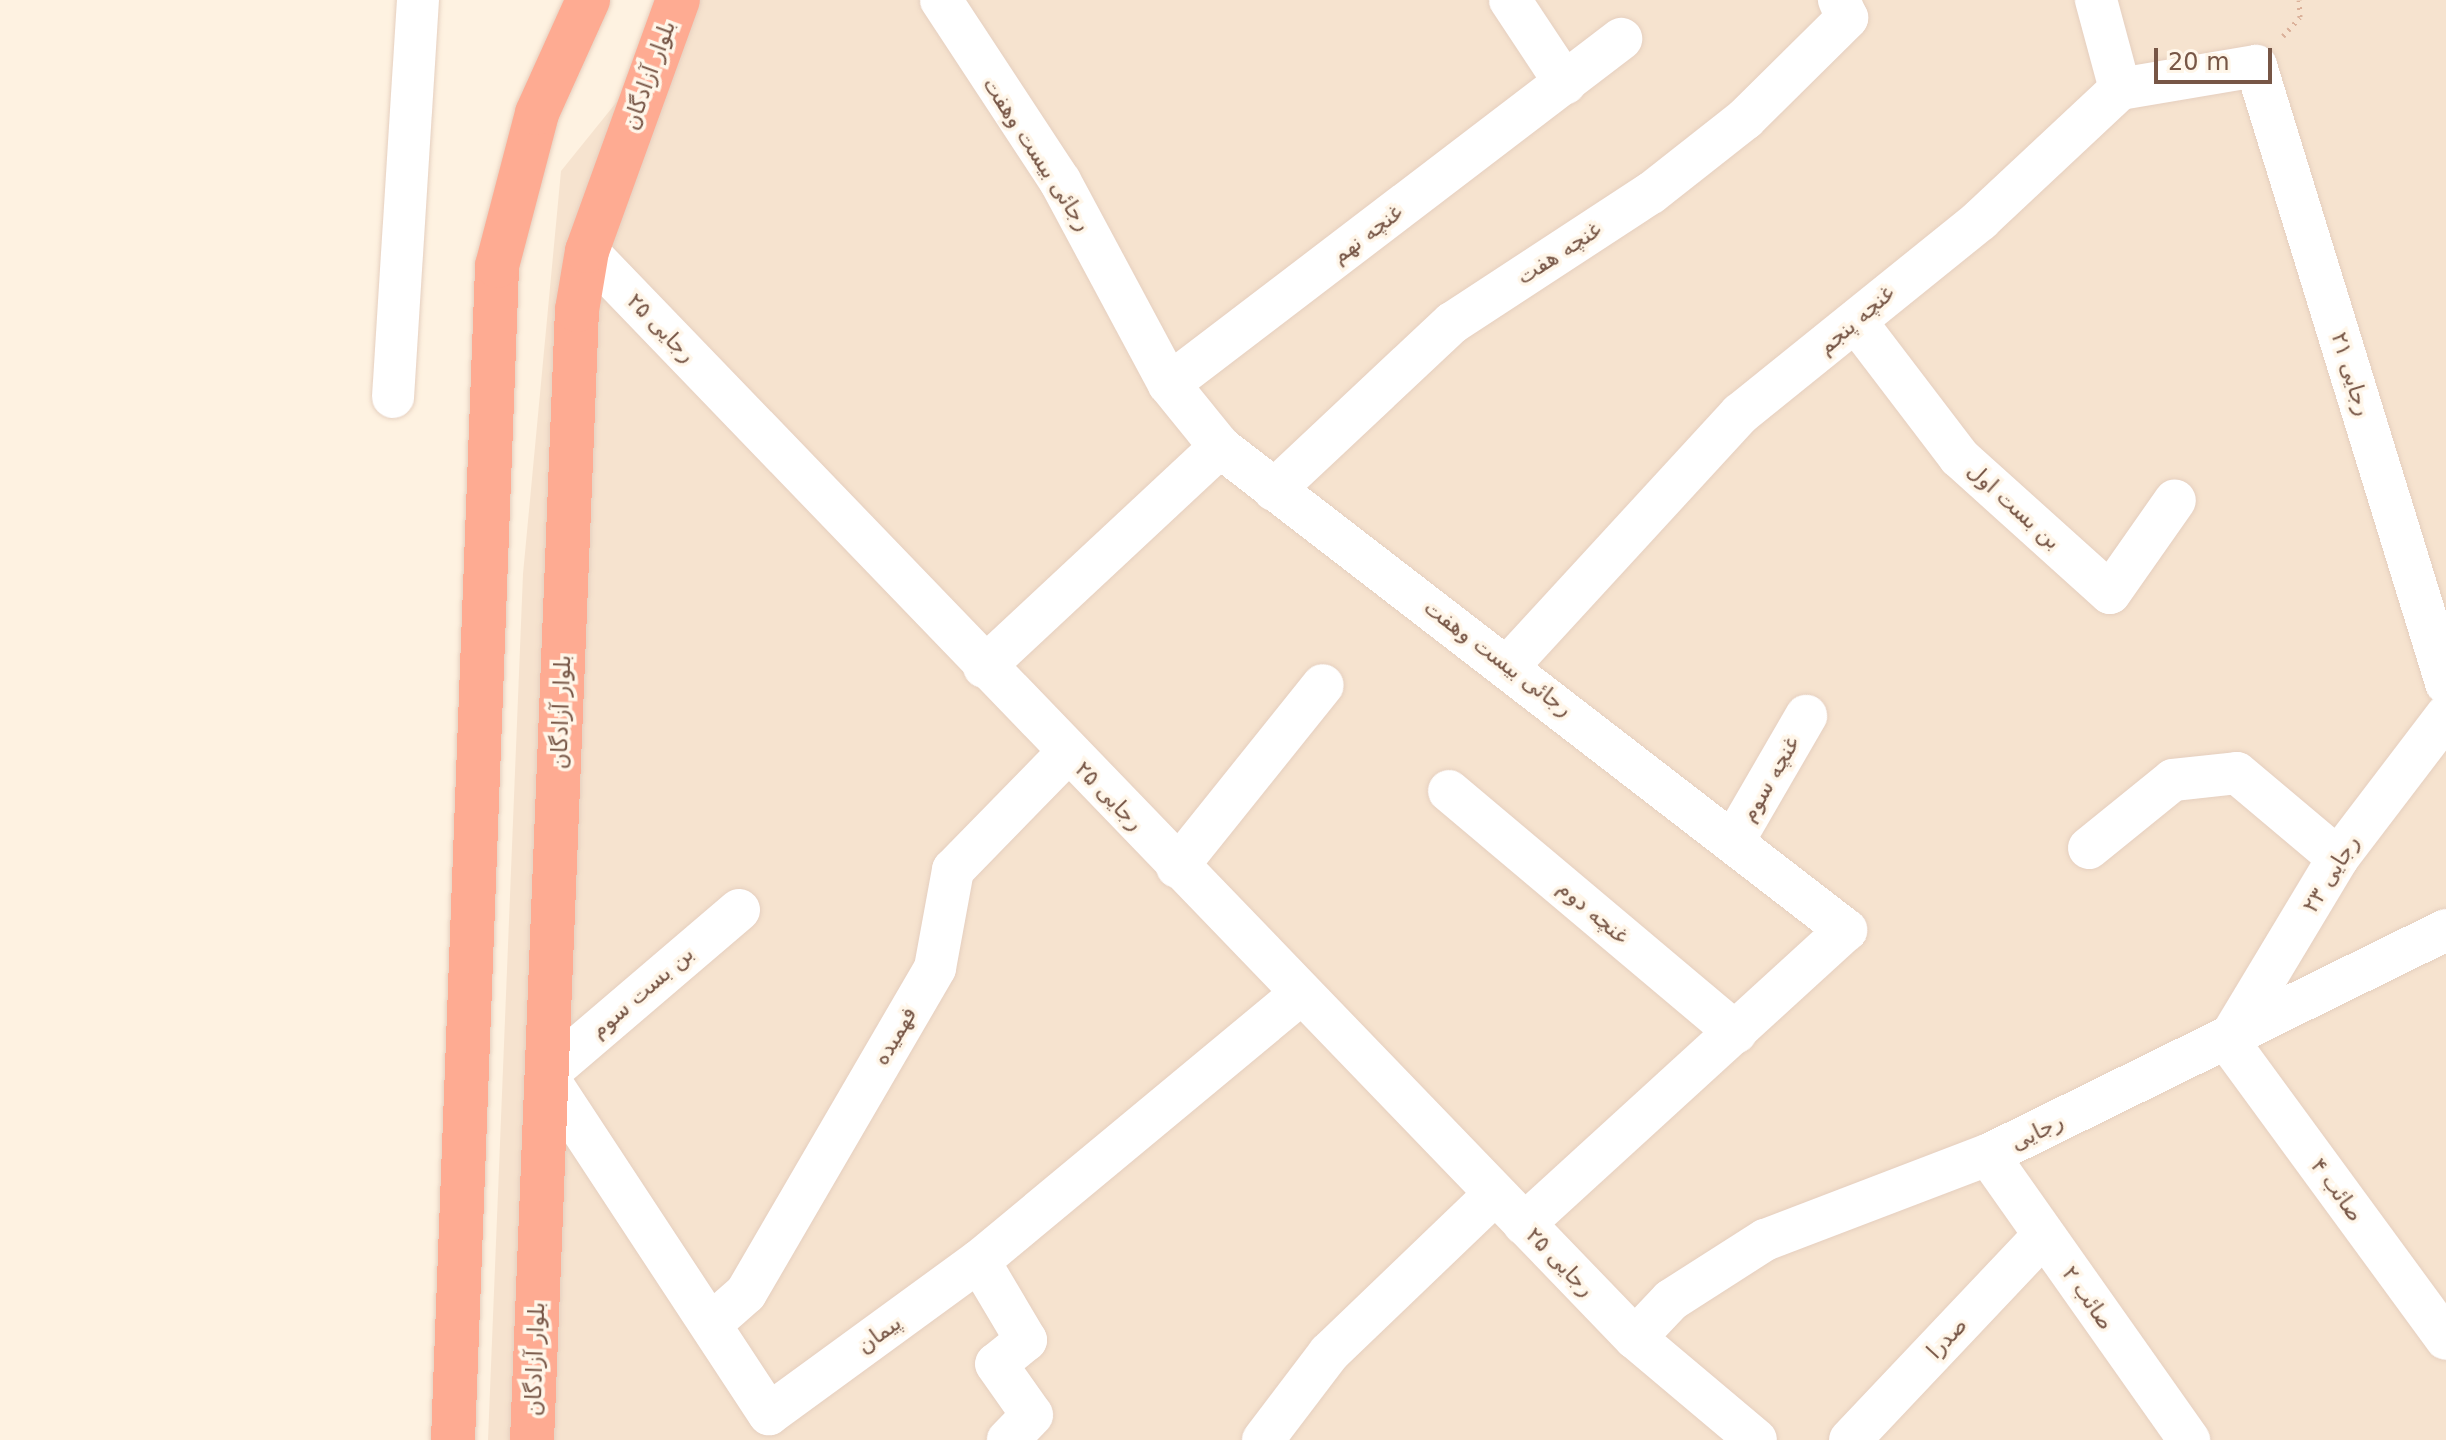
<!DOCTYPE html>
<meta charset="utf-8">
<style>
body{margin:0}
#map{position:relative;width:2446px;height:1440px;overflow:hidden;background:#fef2e1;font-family:"DejaVu Sans","Noto Naskh Arabic",sans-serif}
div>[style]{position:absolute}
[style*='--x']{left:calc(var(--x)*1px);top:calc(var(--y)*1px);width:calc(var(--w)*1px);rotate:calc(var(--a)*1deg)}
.residential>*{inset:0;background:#f6e3cf}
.path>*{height:5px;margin-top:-2.5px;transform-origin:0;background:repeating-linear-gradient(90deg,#dbb19a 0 2px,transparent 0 8px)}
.roads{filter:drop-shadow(0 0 2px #e5cfbf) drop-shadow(0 0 2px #e5cfbf)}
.minor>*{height:42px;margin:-21px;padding:0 21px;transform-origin:21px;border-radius:21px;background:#fff}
.highway>*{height:44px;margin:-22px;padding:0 22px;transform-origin:22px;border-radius:22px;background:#feab92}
span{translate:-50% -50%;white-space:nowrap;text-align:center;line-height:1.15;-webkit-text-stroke:7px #fff6e9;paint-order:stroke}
.street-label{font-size:22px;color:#775646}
.scale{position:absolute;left:2154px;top:48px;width:118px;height:36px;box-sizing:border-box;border:4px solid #775646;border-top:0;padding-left:10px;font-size:24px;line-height:28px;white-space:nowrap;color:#775646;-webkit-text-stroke:6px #fff6e9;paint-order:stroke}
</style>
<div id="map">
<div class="residential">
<div style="clip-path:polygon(699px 0,2446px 0,2446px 1440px,488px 1440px,523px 574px,561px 171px)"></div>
</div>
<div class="path">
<div style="--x:2283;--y:36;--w:25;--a:-48"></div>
<div style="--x:2300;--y:17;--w:17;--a:-93"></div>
</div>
<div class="roads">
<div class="minor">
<div style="--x:941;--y:0;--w:217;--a:56.7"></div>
<div style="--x:1060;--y:181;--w:230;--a:61.8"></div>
<div style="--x:1169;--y:384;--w:81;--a:51"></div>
<div style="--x:1220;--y:447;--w:791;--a:37.65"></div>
<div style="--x:1846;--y:930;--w:436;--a:137.6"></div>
<div style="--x:1510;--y:0;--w:100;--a:56.5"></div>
<div style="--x:2096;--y:0;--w:92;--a:74.9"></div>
<div style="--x:587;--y:251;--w:1510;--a:46.05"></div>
<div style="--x:1635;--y:1338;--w:158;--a:40.1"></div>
<div style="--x:1857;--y:323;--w:168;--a:52.7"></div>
<div style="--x:1959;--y:457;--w:203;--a:42"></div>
<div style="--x:2110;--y:593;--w:113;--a:-55"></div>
<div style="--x:1169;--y:384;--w:569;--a:-37.35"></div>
<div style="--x:393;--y:397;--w:398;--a:-86.4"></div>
<div style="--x:1274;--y:490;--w:244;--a:-43.2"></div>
<div style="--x:1452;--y:323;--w:238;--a:-33.2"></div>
<div style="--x:1651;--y:193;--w:120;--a:-38.2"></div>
<div style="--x:1745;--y:119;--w:144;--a:-44.7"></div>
<div style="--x:1847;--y:18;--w:20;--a:-114"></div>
<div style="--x:1510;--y:664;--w:340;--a:-47.4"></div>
<div style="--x:1740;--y:414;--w:309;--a:-38.9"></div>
<div style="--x:1980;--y:220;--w:192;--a:-43.1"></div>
<div style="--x:2120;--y:89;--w:138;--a:-9.6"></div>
<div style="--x:2256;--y:66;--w:646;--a:72.88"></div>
<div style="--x:984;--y:667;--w:323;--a:-43"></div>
<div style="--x:2446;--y:716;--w:178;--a:127.3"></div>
<div style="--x:2338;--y:858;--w:214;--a:121"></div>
<div style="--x:2228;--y:1041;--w:369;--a:53.8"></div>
<div style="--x:1449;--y:791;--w:375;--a:40.1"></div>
<div style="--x:1733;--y:842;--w:146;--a:-59.9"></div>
<div style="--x:2089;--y:848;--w:108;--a:-39"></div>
<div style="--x:2173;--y:780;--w:64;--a:-6.2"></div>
<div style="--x:2237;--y:773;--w:132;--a:40.1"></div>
<div style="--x:1177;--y:867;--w:233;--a:-51.3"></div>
<div style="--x:739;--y:910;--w:254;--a:139.5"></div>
<div style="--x:546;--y:1075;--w:406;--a:56.7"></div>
<div style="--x:769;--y:1414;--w:260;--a:-36.1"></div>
<div style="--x:979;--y:1261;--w:418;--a:-39.7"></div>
<div style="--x:1988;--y:1155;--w:349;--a:54.8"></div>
<div style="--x:979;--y:1261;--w:92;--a:59.3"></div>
<div style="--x:1026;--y:1340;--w:38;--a:141"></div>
<div style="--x:996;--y:1364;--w:62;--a:54.8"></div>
<div style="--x:1032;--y:1415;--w:35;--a:134"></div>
<div style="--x:712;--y:1323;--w:45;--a:-41.4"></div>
<div style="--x:746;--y:1293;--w:376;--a:-59.8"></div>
<div style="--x:935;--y:968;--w:100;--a:-79.6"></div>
<div style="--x:953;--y:870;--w:163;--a:-45.7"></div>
<div style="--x:1635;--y:1338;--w:52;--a:-46.5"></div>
<div style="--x:1671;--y:1300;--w:112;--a:-32.6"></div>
<div style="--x:1765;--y:1240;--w:239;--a:-20.9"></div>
<div style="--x:1988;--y:1155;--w:510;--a:-26.16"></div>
<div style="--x:1263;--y:1440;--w:109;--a:-52.8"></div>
<div style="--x:1329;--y:1353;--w:230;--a:-43.8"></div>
<div style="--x:1850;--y:1440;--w:282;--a:-46.6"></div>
</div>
<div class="highway">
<div style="--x:453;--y:1440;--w:1175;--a:-87.85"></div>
<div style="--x:497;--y:266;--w:158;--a:-75.3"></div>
<div style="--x:537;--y:113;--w:124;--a:-65.7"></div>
<div style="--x:532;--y:1440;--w:1131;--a:-87.72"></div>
<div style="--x:577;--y:310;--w:60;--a:-80.4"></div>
<div style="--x:587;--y:251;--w:267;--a:-70.1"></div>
</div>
</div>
<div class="street-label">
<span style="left:649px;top:75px;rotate:-70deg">بلوار آزادگان</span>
<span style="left:1037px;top:154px;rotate:57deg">رجائی بیست وهفت</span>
<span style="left:1367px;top:234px;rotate:-37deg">غنچه نهم</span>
<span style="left:1559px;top:253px;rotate:-33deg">غنچه هفت</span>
<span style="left:1856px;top:320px;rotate:-41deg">غنچه پنجم</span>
<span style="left:661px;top:328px;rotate:46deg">رجایی ۲۵</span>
<span style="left:2351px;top:374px;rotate:73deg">رجایی ۲۱</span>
<span style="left:2014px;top:506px;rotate:42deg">بن بست اول</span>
<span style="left:1498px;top:658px;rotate:37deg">رجائی بیست وهفت</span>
<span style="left:561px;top:712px;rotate:-88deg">بلوار آزادگان</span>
<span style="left:1770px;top:779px;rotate:-60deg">غنچه سوم</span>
<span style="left:1109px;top:796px;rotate:46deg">رجایی ۲۵</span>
<span style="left:2331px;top:874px;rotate:-58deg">رجایی ۲۳</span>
<span style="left:1593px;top:912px;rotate:40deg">غنچه دوم</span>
<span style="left:642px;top:992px;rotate:-41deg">بن بست سوم</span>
<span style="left:895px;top:1036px;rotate:-60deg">فهمیده</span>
<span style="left:2037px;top:1132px;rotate:-26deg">رجایی</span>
<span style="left:2337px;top:1190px;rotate:54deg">صائب ۴</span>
<span style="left:1560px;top:1262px;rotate:46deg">رجایی ۲۵</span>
<span style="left:2088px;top:1298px;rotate:55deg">صائب ۲</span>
<span style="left:879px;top:1334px;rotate:-36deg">پیمان</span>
<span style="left:1947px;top:1338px;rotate:-47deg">صدرا</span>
<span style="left:535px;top:1359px;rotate:-88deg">بلوار آزادگان</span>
</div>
<div class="scale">20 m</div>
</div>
